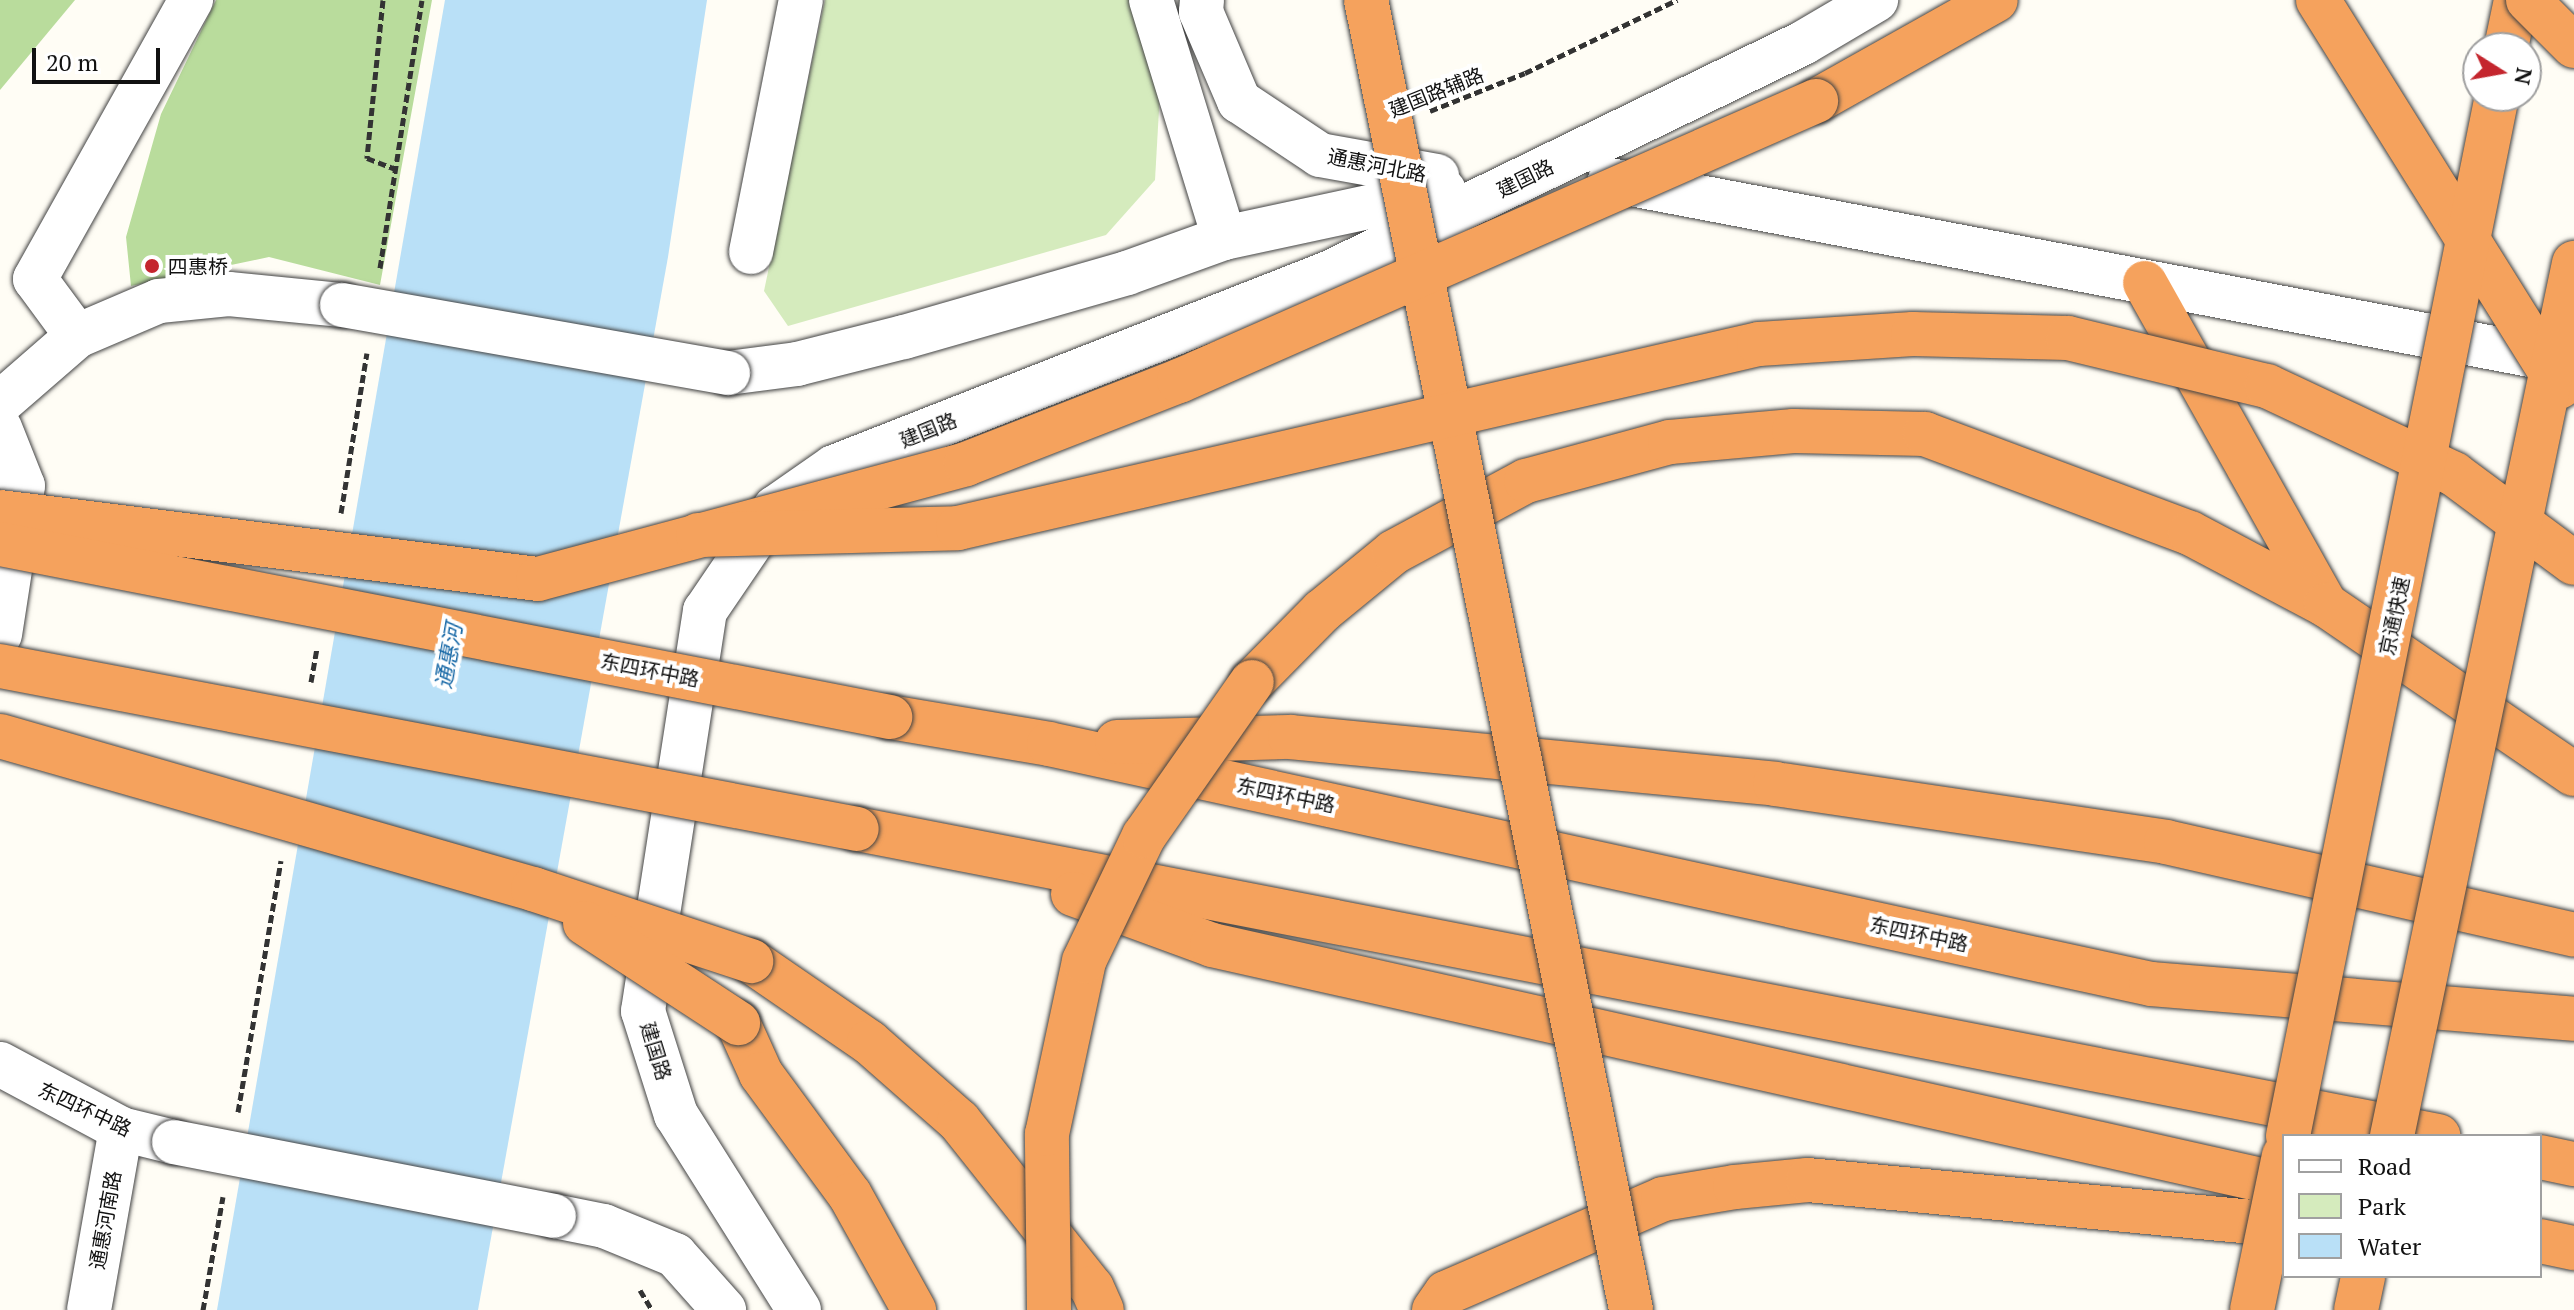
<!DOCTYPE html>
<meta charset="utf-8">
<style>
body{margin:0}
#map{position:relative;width:2574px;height:1310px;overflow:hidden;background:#fffdf5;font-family:"PT Serif","Noto Sans SC",serif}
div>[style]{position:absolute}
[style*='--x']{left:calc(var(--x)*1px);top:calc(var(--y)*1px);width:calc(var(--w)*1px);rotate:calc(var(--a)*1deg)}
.green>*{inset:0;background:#d5ebbd}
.forest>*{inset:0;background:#b9dc9c}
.water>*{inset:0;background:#b9e0f7}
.path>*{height:5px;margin-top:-2.5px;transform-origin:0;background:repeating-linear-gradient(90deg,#333 0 8px,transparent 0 12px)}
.roads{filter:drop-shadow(0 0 2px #444) drop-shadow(0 0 2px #444)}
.minor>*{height:44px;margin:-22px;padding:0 22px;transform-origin:22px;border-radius:22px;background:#fff}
.highway>*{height:44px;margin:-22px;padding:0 22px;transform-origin:22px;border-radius:22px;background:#f5a25d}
.bridges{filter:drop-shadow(0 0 2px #444) drop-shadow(0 0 2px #444)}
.minor-bridge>*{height:44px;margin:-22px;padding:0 22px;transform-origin:22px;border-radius:22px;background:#fff}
.highway-bridge>*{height:44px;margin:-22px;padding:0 22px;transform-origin:22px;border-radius:22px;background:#f5a25d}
.dots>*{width:22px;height:22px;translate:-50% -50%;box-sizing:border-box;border:4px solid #fff;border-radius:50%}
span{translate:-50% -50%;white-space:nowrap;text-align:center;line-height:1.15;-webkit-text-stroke:8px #fff;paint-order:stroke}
.street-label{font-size:20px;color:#111}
.poi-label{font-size:20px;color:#111}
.left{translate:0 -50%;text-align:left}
.water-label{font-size:22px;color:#1768a6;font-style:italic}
.legend{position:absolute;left:2282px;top:1134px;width:260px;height:144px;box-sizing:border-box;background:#fff;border:2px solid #a0a0a0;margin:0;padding:10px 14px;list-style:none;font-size:24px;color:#111}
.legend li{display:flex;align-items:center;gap:16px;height:40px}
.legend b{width:40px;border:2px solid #a0a0a0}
.north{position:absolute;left:2462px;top:32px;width:80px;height:80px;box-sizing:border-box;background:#fff;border:2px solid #a0a0a0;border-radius:50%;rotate:101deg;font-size:22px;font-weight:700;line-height:32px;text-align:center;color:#111}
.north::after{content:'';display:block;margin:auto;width:28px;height:36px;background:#c4262e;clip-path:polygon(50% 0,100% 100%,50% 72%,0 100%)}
.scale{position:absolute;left:32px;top:48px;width:128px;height:36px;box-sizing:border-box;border:4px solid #111;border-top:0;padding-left:10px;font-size:24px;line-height:28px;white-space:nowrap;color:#111;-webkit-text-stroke:6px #fff;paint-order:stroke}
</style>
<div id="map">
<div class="green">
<div style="clip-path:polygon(825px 0,1130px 0,1160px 92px,1155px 180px,1106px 235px,788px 326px,764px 291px)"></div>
</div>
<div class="forest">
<div style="clip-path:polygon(0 0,75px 0,0 90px)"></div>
<div style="clip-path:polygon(216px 0,432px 0,380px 285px,269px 257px,131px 286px,126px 237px,161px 114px)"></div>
</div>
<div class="water">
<div style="clip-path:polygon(445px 0,707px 0,668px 257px,478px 1310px,217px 1310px)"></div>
</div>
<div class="path">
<div style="--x:383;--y:0;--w:159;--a:95.8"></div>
<div style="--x:367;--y:158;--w:31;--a:21"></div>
<div style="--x:1430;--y:111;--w:102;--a:-21.8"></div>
<div style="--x:1525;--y:73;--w:169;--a:-25.7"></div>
<div style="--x:380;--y:268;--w:271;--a:-81.1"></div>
<div style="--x:341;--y:513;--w:162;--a:-80.8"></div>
<div style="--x:311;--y:682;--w:34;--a:-80"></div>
<div style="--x:238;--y:1112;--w:255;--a:-80.3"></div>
<div style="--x:640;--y:1290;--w:23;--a:59"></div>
<div style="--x:203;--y:1310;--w:115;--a:-80"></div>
</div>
<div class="roads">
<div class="minor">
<div style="--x:1151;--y:0;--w:249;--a:72.9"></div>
<div style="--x:1202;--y:0;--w:12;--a:95"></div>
<div style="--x:1201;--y:12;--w:97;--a:66.9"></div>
<div style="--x:1239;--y:101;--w:97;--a:33.7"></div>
<div style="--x:1320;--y:155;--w:119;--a:10.2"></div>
<div style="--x:1610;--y:180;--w:979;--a:10.77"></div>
<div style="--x:751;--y:252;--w:257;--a:-78.8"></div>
<div style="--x:35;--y:279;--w:320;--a:-60.8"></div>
<div style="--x:35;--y:279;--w:71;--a:53.6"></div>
<div style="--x:728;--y:373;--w:70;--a:-7.4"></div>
<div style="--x:797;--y:364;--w:110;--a:-14.2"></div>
<div style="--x:904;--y:337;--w:232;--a:-16"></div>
<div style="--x:1127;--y:273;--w:103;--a:-19.8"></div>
<div style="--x:1224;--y:238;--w:225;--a:-12.1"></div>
<div style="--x:0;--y:403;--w:102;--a:-41"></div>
<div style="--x:77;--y:336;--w:89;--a:-23.1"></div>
<div style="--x:159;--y:301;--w:70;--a:-5.7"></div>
<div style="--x:229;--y:294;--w:114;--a:5.6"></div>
<div style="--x:0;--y:428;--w:62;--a:68.4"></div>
<div style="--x:23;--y:486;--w:150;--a:98.8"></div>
<div style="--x:0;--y:1064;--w:137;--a:28.2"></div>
<div style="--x:121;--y:1129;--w:55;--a:13.8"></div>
<div style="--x:554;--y:1216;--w:51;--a:11.3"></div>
<div style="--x:604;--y:1226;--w:77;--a:22.2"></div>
<div style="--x:675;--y:1255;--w:74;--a:48.3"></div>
<div style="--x:89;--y:1310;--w:184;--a:-80"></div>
<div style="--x:799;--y:1310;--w:231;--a:-122.2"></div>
<div style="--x:676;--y:1115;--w:109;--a:-107.6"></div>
<div style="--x:643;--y:1011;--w:405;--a:-81.2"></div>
<div style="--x:705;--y:611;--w:125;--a:-55.8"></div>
<div style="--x:775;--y:508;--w:72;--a:-34.8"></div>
<div style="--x:834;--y:467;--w:534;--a:-21.42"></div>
<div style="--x:1331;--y:272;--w:525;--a:-25.88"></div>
<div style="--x:1803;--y:43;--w:85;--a:-30.5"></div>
</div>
<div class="highway">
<div style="--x:2506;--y:48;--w:49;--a:-78.2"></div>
<div style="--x:1816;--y:101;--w:206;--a:-29.3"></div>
<div style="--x:2145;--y:283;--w:369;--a:60.7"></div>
<div style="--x:1252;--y:682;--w:100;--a:-45.4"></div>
<div style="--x:1322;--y:611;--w:93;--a:-39.3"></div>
<div style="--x:1394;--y:552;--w:150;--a:-28.3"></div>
<div style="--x:1526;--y:481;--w:149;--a:-15.2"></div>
<div style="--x:1670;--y:442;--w:124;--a:-5.1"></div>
<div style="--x:1794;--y:431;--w:131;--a:1.3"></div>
<div style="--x:1925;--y:434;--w:283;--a:20.5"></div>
<div style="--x:2190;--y:533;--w:154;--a:27.9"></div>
<div style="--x:2326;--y:605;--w:300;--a:34.3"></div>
<div style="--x:890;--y:717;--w:161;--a:9.6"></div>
<div style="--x:1049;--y:744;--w:1128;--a:12.29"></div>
<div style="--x:2151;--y:984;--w:424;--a:4.7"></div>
<div style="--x:1117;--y:742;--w:173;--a:-1.7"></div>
<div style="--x:1290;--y:737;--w:487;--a:5.5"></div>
<div style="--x:1775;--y:784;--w:395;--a:8.4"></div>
<div style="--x:2166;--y:842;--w:418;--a:12.8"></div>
<div style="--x:857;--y:829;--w:1611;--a:10.99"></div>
<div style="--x:1073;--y:894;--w:148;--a:20.1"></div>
<div style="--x:1212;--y:945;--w:1099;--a:12.62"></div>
<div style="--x:751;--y:961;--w:143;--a:34.5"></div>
<div style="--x:869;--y:1042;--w:120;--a:41.3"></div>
<div style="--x:959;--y:1121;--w:213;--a:51.5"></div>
<div style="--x:1092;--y:1288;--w:24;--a:66"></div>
<div style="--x:738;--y:1023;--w:56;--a:65.7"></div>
<div style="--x:761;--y:1074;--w:150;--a:53.7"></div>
<div style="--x:850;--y:1195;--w:132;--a:60.9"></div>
<div style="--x:2540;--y:1157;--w:35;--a:12"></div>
<div style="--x:2540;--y:1241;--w:35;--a:12"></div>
<div style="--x:1434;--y:1310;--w:21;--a:-55"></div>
<div style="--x:1446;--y:1293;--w:236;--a:-23.4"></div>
<div style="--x:1663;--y:1199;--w:73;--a:-9.5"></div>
<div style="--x:1735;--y:1187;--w:73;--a:-5.5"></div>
<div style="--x:1808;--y:1180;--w:478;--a:5.4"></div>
<div style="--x:2356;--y:1310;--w:35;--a:-78"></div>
</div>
</div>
<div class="bridges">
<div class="minor-bridge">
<div style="--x:342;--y:305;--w:392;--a:10"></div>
<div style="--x:174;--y:1142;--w:387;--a:11"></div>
</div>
<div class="highway-bridge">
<div style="--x:1366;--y:0;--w:1337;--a:78.56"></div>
<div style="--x:2318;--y:0;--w:456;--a:58"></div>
<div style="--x:2528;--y:0;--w:65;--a:45"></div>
<div style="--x:0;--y:512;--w:542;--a:7.1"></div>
<div style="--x:538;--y:579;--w:443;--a:-15"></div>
<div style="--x:966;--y:464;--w:229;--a:-21.3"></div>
<div style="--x:1179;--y:381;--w:696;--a:-23.73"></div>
<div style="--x:698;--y:535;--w:260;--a:-1.5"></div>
<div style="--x:958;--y:528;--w:822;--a:-12.94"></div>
<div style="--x:1759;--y:344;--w:154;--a:-3.7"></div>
<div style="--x:1913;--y:334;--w:155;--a:1.5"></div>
<div style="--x:2068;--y:338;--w:205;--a:13.6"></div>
<div style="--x:2267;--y:386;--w:207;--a:25.2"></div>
<div style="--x:2454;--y:474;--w:149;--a:36.6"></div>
<div style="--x:0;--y:544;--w:907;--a:11"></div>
<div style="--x:0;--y:666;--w:872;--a:10.77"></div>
<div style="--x:0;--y:736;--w:555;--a:16.02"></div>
<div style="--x:533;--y:889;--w:230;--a:18.3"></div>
<div style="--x:585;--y:923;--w:183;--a:33.2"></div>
<div style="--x:2288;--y:1136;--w:1061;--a:-78.64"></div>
<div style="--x:2392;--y:1136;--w:892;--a:-78.22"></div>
<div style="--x:1049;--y:1310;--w:176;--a:-90.7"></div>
<div style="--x:1047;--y:1134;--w:177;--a:-77.9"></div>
<div style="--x:1084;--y:961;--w:139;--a:-64.4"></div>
<div style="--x:1144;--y:836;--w:188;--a:-55"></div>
<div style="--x:2252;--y:1310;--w:158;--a:-78.3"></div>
</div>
</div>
<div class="dots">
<div style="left:152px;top:266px;background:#c4262e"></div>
</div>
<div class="street-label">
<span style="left:1436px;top:92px;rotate:-22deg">建国路辅路</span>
<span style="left:1377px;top:165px;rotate:11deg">通惠河北路</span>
<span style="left:1525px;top:178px;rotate:-26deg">建国路</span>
<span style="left:928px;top:430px;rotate:-22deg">建国路</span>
<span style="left:2394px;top:616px;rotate:-78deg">京通快速</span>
<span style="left:650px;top:670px;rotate:11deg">东四环中路</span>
<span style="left:1286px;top:795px;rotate:12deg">东四环中路</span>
<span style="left:1919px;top:934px;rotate:12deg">东四环中路</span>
<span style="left:656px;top:1051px;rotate:73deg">建国路</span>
<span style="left:85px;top:1109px;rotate:25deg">东四环中路</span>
<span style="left:105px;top:1220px;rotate:-80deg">通惠河南路</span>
</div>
<div class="poi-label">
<span class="left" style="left:168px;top:266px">四惠桥</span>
</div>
<div class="water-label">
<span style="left:448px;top:656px;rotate:-80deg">通惠河</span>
</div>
<ul class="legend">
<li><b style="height:10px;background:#fff"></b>Road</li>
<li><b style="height:22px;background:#d5ebbd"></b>Park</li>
<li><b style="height:22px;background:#b9e0f7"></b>Water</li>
</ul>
<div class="north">N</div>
<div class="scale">20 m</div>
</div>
